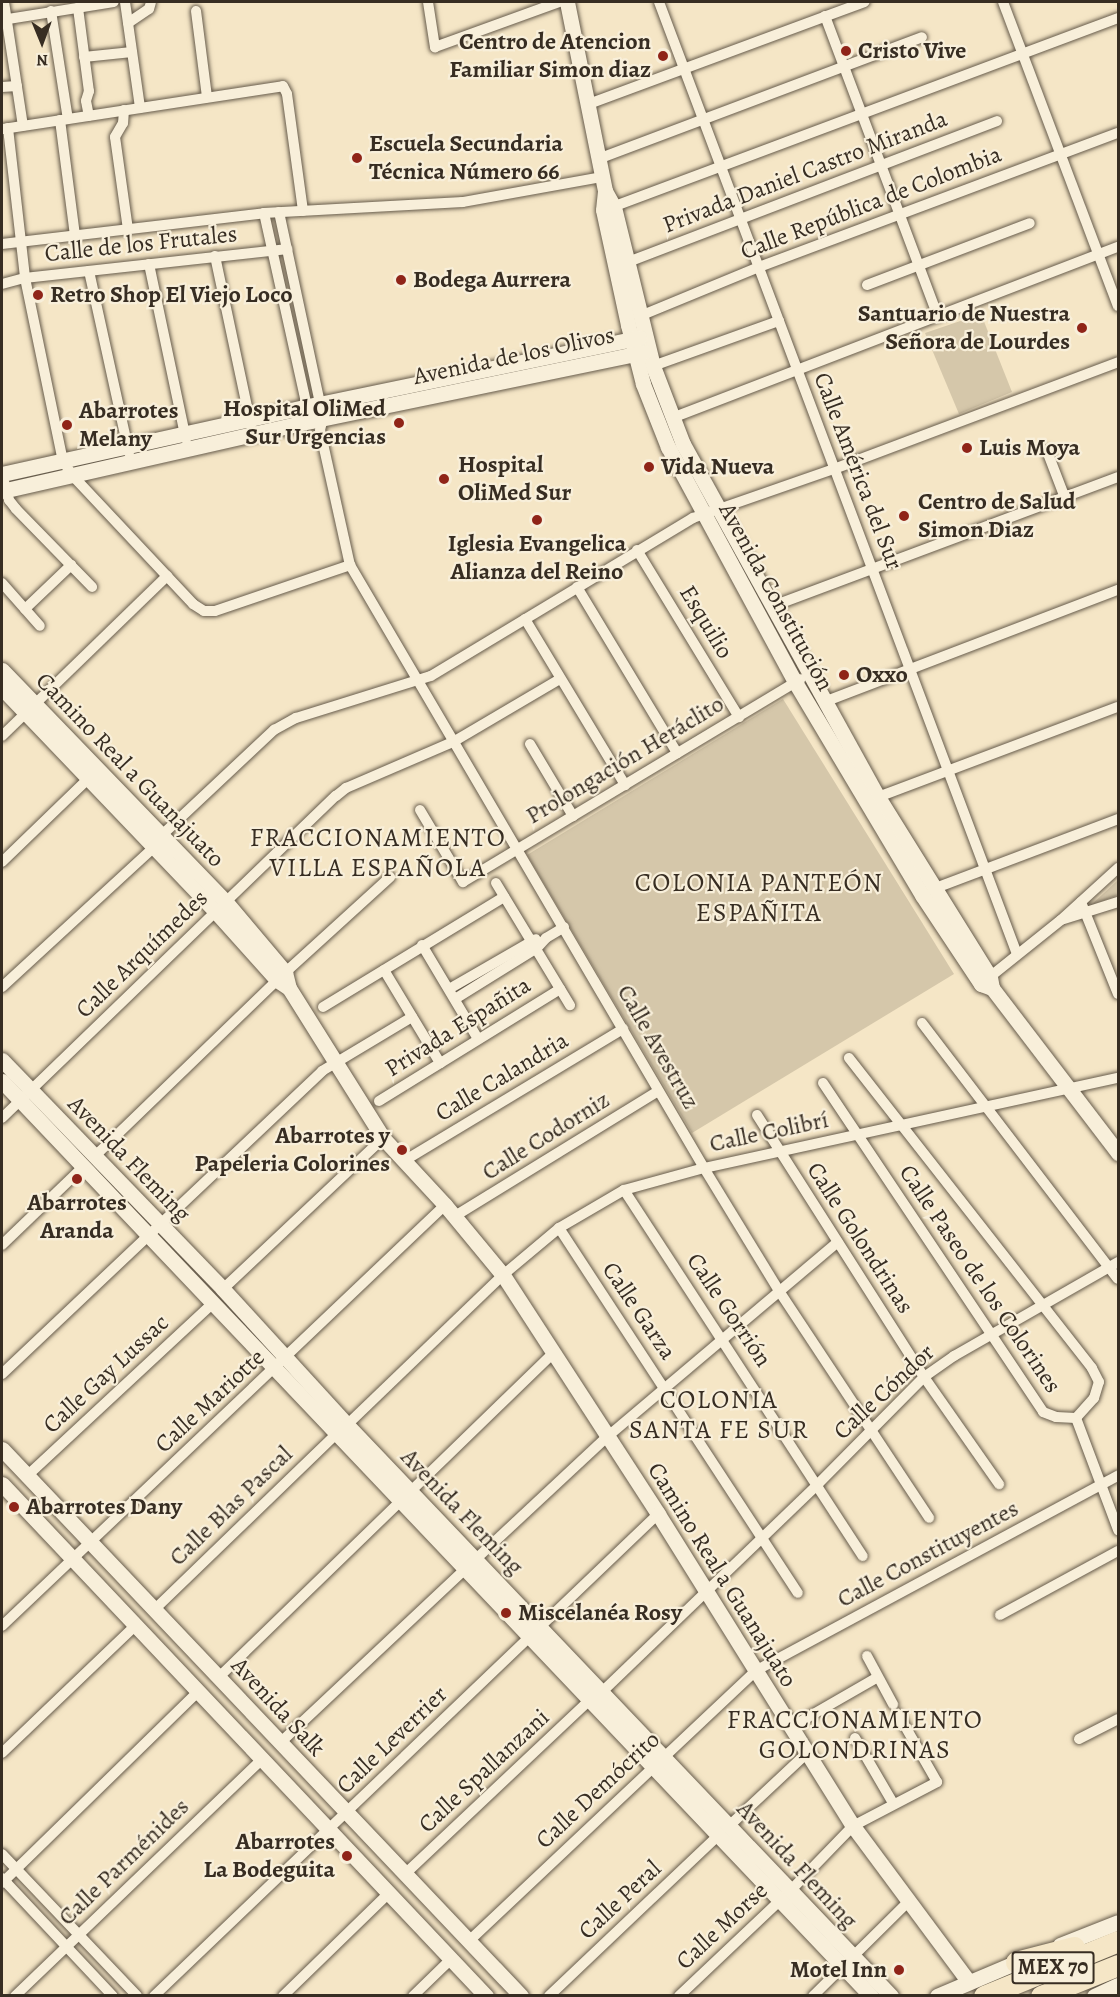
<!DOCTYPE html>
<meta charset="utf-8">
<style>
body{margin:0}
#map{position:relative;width:1120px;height:1997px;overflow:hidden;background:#f5e6c6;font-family:Alegreya,serif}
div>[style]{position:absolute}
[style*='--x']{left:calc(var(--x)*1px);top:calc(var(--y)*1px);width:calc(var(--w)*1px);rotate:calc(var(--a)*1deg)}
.green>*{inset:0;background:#d5c7aa}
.roads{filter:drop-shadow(0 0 2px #665b4b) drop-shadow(0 0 2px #665b4b)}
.street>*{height:10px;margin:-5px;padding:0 5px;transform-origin:5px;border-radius:5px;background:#f8efda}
.secondary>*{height:15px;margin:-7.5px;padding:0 7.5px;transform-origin:7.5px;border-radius:7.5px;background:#f8efda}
.highway>*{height:21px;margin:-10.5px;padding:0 10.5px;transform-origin:10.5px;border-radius:10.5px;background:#f5e6c6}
.dots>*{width:16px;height:16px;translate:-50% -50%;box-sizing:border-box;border:3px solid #f8efda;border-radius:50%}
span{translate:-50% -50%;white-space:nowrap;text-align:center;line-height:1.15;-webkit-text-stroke:4.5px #f8efda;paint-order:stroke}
.shield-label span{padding:2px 4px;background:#f8efda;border:2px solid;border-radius:4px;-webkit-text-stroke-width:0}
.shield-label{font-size:22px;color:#372d22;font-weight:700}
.poi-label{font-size:24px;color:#372d22;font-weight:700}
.right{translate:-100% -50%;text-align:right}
.left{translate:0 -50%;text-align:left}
.street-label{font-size:24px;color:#372d22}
.neighbourhood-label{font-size:26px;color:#372d22;letter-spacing:1.5px}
.frame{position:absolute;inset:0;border:3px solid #372d22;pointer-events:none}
.north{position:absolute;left:12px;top:12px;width:60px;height:60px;-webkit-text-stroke:4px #f8efda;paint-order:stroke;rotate:179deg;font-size:16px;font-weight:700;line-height:24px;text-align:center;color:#372d22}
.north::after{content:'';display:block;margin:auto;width:21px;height:27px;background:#372d22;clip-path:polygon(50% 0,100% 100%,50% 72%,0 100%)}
</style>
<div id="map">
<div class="green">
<div style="clip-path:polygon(981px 314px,1012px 392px,959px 414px,925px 333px)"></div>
<div style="clip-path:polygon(783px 699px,954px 974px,692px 1133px,527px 855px)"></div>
<div style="clip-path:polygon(1118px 880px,1118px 895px,1090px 906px)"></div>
</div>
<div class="roads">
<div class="street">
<div style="--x:4;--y:2;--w:125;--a:81.3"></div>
<div style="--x:125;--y:2;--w:107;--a:81.9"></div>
<div style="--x:428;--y:2;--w:46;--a:81.2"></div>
<div style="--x:435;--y:47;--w:132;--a:-19.9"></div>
<div style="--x:659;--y:2;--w:1017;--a:69.39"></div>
<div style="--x:1003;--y:2;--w:325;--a:69.3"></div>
<div style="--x:78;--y:8;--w:84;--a:82.5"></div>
<div style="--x:89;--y:91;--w:10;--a:107"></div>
<div style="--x:86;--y:101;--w:15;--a:79"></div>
<div style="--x:51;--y:11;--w:109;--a:81.1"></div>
<div style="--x:196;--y:11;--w:87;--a:82.7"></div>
<div style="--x:825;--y:16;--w:321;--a:69.4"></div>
<div style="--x:2;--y:20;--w:113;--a:-9.1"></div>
<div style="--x:128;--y:23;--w:25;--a:-34"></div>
<div style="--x:149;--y:9;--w:7;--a:-74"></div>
<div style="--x:84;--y:57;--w:48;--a:-5.9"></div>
<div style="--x:2;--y:87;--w:15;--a:-4"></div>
<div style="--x:586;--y:105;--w:297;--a:-20.3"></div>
<div style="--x:124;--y:110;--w:13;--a:94"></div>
<div style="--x:123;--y:123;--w:16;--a:120"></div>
<div style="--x:115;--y:137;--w:93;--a:82"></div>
<div style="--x:60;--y:120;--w:116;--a:82.6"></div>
<div style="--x:8;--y:128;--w:151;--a:83.5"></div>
<div style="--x:25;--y:278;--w:187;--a:78.3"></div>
<div style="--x:63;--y:461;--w:17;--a:57"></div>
<div style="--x:72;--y:475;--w:177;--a:46.8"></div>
<div style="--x:193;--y:604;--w:13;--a:32"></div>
<div style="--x:204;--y:611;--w:11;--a:0"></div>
<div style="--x:215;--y:611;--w:143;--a:-18.8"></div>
<div style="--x:3;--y:129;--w:283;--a:-8.7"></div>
<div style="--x:283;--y:86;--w:9;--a:63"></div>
<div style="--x:287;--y:94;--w:118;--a:82.2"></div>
<div style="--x:598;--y:159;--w:346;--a:-20.6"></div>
<div style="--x:607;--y:209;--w:546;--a:-20.49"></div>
<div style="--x:279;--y:212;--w:211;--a:77.9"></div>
<div style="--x:323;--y:418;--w:12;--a:104"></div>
<div style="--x:320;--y:430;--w:138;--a:77.5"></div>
<div style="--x:350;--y:565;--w:699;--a:59.58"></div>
<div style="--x:704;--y:1168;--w:144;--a:58.6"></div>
<div style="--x:779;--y:1291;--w:272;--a:56.5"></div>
<div style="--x:264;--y:213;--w:204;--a:77.5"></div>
<div style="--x:2;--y:244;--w:264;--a:-6.7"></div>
<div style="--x:264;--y:213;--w:199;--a:-3.2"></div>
<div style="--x:463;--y:202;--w:141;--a:-10.2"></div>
<div style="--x:215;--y:256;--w:173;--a:78"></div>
<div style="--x:628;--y:262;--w:395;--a:-20.9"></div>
<div style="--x:149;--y:264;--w:179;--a:78.1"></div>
<div style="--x:89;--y:271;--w:186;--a:77.6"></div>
<div style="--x:2;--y:284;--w:24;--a:-15"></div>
<div style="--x:25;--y:278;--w:264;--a:-6.3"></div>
<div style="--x:867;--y:285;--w:174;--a:-20.8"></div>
<div style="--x:640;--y:316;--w:129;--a:-22.4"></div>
<div style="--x:759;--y:267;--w:383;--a:-20.5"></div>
<div style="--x:653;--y:366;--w:134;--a:-19.7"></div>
<div style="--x:672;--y:418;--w:478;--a:-21"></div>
<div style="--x:1047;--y:451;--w:50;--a:69"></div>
<div style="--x:2;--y:474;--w:27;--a:75"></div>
<div style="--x:9;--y:500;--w:11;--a:52"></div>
<div style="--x:16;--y:509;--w:109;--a:45.7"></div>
<div style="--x:637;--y:550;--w:196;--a:58.6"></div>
<div style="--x:2;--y:583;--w:57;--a:48.5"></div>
<div style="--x:577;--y:587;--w:194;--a:58.9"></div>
<div style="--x:773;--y:606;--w:368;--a:-20.5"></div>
<div style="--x:25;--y:609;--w:64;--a:-43.7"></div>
<div style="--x:525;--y:619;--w:194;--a:58.9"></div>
<div style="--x:824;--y:702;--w:315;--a:-20.9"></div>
<div style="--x:2;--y:736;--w:230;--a:-44.1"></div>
<div style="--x:530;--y:744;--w:84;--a:59.2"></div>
<div style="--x:878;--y:797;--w:256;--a:-20.6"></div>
<div style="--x:420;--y:810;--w:84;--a:59.2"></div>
<div style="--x:463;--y:882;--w:394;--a:-31"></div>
<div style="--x:162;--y:835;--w:154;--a:-43.2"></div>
<div style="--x:274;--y:730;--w:25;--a:-29"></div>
<div style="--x:296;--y:718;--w:141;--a:-17.3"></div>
<div style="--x:431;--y:676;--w:306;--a:-31.1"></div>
<div style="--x:693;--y:518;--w:149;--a:-19.2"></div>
<div style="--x:834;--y:469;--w:303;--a:-20.6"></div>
<div style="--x:2;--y:862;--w:125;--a:-44"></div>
<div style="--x:496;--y:883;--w:143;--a:58.8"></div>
<div style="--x:933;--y:889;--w:198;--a:-20.7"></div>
<div style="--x:1081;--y:902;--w:99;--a:68.1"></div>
<div style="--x:1064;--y:919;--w:57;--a:-17.5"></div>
<div style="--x:422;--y:945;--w:109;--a:59.2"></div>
<div style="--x:384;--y:970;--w:109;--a:58.9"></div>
<div style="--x:986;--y:980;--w:96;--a:-38.7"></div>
<div style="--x:1061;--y:920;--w:77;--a:-42.4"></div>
<div style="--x:2;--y:987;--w:207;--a:-42.6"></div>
<div style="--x:449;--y:989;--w:100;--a:-29.9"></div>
<div style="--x:455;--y:999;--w:97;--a:-31.9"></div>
<div style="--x:537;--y:948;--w:13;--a:-48"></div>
<div style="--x:546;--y:938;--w:21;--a:-31"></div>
<div style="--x:323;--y:1007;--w:212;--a:-31.3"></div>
<div style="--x:922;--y:1023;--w:322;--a:52.6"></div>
<div style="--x:823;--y:1083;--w:396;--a:56.2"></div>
<div style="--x:1043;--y:1412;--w:14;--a:21"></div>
<div style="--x:1056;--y:1417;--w:20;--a:3"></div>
<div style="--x:1076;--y:1418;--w:27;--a:-48"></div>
<div style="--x:1094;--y:1398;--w:17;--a:-73"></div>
<div style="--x:1099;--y:1382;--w:16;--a:-117"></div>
<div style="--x:1092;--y:1368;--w:394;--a:-128.1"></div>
<div style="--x:379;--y:1101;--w:213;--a:-31.7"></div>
<div style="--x:757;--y:1115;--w:311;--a:57.5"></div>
<div style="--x:924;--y:1377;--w:131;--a:55"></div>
<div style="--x:2;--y:1118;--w:464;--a:-44"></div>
<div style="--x:336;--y:796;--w:13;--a:-39"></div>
<div style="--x:346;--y:788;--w:116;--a:-23.3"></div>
<div style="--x:453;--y:742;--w:124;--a:-30.5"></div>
<div style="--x:95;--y:1156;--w:253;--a:-44"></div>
<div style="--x:277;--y:980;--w:153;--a:-42.3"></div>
<div style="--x:404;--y:1161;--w:256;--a:-31.1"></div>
<div style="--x:624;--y:1190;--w:437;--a:56.9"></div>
<div style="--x:455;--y:1216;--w:238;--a:-31.6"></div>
<div style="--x:559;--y:1228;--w:436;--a:56.8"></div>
<div style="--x:2;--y:1245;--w:112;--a:-43.9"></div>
<div style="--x:223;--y:1289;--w:220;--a:-43.3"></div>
<div style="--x:2;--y:1374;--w:441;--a:-43.4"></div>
<div style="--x:322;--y:1071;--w:105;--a:-31"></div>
<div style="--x:1076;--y:1418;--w:120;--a:69.4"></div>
<div style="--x:347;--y:1425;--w:216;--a:-43.9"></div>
<div style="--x:503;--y:1275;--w:73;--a:-40"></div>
<div style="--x:559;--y:1228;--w:75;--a:-30.3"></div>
<div style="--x:624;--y:1190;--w:83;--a:-15.4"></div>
<div style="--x:704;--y:1168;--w:424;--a:-12.3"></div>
<div style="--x:28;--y:1475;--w:253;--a:-42.9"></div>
<div style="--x:476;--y:1559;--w:179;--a:-43"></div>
<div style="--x:607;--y:1437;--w:302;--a:-40.2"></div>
<div style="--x:155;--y:1609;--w:253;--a:-44"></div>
<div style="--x:1000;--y:1615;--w:134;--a:-28.5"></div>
<div style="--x:2;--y:1626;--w:611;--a:-43.54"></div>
<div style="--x:867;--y:1656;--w:55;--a:61.6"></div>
<div style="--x:219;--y:1677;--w:465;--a:-44.1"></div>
<div style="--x:602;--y:1692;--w:300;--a:-43.9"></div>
<div style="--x:818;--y:1484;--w:151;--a:-45.3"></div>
<div style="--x:924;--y:1377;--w:37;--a:-35"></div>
<div style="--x:954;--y:1356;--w:189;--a:-29.8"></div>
<div style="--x:791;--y:1727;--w:100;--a:-29.9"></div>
<div style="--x:855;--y:1738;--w:75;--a:59.7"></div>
<div style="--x:1079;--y:1739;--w:44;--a:-27.1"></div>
<div style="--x:281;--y:1742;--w:254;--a:-43.2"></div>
<div style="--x:2;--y:1753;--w:184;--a:-43.7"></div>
<div style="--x:729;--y:1826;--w:105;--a:-43.1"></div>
<div style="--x:2;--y:1854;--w:196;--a:46.4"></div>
<div style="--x:405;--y:1874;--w:255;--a:-43.3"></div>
<div style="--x:2;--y:1878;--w:162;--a:46.8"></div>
<div style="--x:2;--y:1883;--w:274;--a:-44.3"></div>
<div style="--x:469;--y:1941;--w:395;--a:-43.3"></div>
<div style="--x:757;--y:1670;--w:410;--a:-28.3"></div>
<div style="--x:15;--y:1996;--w:342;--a:-43.8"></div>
<div style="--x:154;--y:1996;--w:697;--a:-43.72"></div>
<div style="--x:283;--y:1996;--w:148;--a:-44.2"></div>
<div style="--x:413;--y:1996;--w:53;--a:-44.2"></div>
<div style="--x:549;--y:1996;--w:236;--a:-43.5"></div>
<div style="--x:679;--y:1996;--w:154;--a:-43.4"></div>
<div style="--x:791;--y:1890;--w:89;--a:-45.9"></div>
<div style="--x:853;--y:1826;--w:95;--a:-27.6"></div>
<div style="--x:937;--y:1782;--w:78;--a:-119.8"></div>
<div style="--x:813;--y:1996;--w:134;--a:-44.7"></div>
</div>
<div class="secondary">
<div style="--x:567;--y:2;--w:193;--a:78.6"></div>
<div style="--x:605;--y:191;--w:18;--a:61"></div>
<div style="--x:614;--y:207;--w:164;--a:76.2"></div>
<div style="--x:653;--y:366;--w:84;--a:69"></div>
<div style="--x:683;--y:444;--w:403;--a:61.1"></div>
<div style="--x:878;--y:797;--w:212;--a:58.1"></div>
<div style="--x:990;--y:977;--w:11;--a:80"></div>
<div style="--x:992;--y:988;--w:208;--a:52.6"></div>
<div style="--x:605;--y:191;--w:19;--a:96"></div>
<div style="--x:603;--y:210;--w:118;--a:77.7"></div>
<div style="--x:628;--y:325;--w:61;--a:75.7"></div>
<div style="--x:643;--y:384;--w:68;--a:68.4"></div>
<div style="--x:668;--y:447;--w:267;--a:61.6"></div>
<div style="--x:795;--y:682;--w:248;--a:59.2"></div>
<div style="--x:922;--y:895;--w:107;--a:56.5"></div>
<div style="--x:981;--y:984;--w:12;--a:20"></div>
<div style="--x:2;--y:474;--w:325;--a:-12.5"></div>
<div style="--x:319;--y:404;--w:327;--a:-11.7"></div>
<div style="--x:2;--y:491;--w:317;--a:-12.8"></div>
<div style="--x:311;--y:421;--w:340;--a:-11.7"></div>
<div style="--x:2;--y:670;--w:322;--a:46"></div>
<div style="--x:226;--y:902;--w:92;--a:49.9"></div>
<div style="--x:285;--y:972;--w:16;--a:76"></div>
<div style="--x:289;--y:988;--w:177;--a:57.9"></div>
<div style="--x:383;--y:1138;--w:91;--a:47.2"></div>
<div style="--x:445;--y:1205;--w:91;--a:50.4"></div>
<div style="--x:503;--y:1275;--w:285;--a:57"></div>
<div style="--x:658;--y:1514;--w:368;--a:58"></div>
<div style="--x:853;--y:1826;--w:194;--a:53.4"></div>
<div style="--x:2;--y:688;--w:310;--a:46.3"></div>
<div style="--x:216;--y:912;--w:91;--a:48.1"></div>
<div style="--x:277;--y:980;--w:14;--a:34"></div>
<div style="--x:2;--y:1060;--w:318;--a:46"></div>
<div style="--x:223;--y:1289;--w:184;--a:47.6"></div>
<div style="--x:347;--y:1425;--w:789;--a:46.39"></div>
<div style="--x:2;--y:1081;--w:1262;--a:46.48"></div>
<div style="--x:2;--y:1449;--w:754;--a:46.5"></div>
<div style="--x:2;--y:1484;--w:705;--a:46.61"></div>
<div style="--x:1060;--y:1945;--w:62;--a:-21.6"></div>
<div style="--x:937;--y:1996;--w:95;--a:-23"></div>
<div style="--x:1094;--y:1996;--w:26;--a:-25"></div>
</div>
<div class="highway">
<div style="--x:1016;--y:1962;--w:60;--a:-14.5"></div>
<div style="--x:984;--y:1996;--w:145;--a:-22.3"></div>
<div style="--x:1041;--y:1996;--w:83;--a:-21.9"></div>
</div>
</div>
<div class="dots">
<div style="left:846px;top:51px;background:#8f2418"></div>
<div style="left:663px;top:56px;background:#8f2418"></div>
<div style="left:357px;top:158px;background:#8f2418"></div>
<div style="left:401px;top:280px;background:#8f2418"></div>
<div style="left:38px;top:295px;background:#8f2418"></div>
<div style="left:1082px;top:328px;background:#8f2418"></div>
<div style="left:399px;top:423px;background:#8f2418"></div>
<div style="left:67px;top:425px;background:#8f2418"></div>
<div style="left:967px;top:448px;background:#8f2418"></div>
<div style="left:649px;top:467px;background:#8f2418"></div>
<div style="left:444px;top:479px;background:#8f2418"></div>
<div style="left:904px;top:516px;background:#8f2418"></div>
<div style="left:537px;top:520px;background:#8f2418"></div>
<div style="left:844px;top:675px;background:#8f2418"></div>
<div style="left:402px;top:1150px;background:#8f2418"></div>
<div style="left:77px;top:1179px;background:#8f2418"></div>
<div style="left:14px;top:1507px;background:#8f2418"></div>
<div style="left:506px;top:1613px;background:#8f2418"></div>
<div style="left:347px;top:1856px;background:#8f2418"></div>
<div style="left:899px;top:1970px;background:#8f2418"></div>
</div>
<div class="shield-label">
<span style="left:1053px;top:1968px">MEX 70</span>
</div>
<div class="poi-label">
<span class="right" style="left:651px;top:56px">Centro de Atencion<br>Familiar Simon diaz</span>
<span class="left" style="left:858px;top:51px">Cristo Vive</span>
<span class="left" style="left:369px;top:158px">Escuela Secundaria<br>Técnica Número 66</span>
<span class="left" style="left:413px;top:280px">Bodega Aurrera</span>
<span class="left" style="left:50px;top:295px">Retro Shop El Viejo Loco</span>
<span class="right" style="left:1070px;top:328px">Santuario de Nuestra<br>Señora de Lourdes</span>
<span class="right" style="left:386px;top:423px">Hospital OliMed<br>Sur Urgencias</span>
<span class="left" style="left:79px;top:425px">Abarrotes<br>Melany</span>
<span class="left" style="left:979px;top:448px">Luis Moya</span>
<span class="left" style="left:458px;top:479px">Hospital<br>OliMed Sur</span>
<span class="left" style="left:661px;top:467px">Vida Nueva</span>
<span class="left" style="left:918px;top:516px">Centro de Salud<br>Simon Diaz</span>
<span style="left:537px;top:558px">Iglesia Evangelica<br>Alianza del Reino</span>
<span class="left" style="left:856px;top:675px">Oxxo</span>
<span class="right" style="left:390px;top:1150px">Abarrotes y<br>Papeleria Colorines</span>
<span style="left:77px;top:1217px">Abarrotes<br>Aranda</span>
<span class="left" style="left:26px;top:1507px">Abarrotes Dany</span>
<span class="left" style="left:518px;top:1613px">Miscelanéa Rosy</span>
<span class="right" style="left:335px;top:1856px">Abarrotes<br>La Bodeguita</span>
<span class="right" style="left:887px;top:1970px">Motel Inn</span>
</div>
<div class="street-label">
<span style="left:805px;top:172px;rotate:-21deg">Privada Daniel Castro Miranda</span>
<span style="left:871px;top:203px;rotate:-21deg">Calle República de Colombia</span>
<span style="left:141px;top:244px;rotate:-6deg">Calle de los Frutales</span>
<span style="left:514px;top:356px;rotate:-12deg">Avenida de los Olivos</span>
<span style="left:858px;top:471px;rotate:69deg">Calle América del Sur</span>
<span style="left:776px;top:597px;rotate:61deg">Avenida Constitución</span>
<span style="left:706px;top:622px;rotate:59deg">Esquilio</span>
<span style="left:625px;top:760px;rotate:-31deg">Prolongación Heráclito</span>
<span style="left:130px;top:770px;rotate:46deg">Camino Real a Guanajuato</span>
<span style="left:142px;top:954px;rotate:-44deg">Calle Arquímedes</span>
<span style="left:458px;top:1027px;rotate:-32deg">Privada Españita</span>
<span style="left:658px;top:1047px;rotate:60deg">Calle Avestruz</span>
<span style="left:502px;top:1077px;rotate:-31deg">Calle Calandria</span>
<span style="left:769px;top:1132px;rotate:-12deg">Calle Colibrí</span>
<span style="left:546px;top:1136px;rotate:-32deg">Calle Codorniz</span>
<span style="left:129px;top:1159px;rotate:46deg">Avenida Fleming</span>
<span style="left:860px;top:1238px;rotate:57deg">Calle Golondrinas</span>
<span style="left:980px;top:1279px;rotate:56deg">Calle Paseo de los Colorines</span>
<span style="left:729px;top:1310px;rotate:56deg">Calle Gorrión</span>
<span style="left:639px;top:1311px;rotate:56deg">Calle Garza</span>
<span style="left:106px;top:1374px;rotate:-43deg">Calle Gay Lussac</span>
<span style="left:884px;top:1392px;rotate:-43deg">Calle Cóndor</span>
<span style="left:210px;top:1401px;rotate:-43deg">Calle Mariotte</span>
<span style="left:231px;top:1506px;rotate:-44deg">Calle Blas Pascal</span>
<span style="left:462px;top:1512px;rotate:46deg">Avenida Fleming</span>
<span style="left:928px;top:1554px;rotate:-28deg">Calle Constituyentes</span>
<span style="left:722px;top:1575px;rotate:58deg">Camino Real a Guanajuato</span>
<span style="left:278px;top:1707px;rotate:47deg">Avenida Salk</span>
<span style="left:392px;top:1740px;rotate:-44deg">Calle Leverrier</span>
<span style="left:484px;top:1771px;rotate:-43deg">Calle Spallanzani</span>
<span style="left:598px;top:1790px;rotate:-43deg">Calle Demócrito</span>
<span style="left:124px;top:1862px;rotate:-44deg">Calle Parménides</span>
<span style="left:797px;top:1865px;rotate:47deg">Avenida Fleming</span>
<span style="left:620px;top:1900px;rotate:-43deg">Calle Peral</span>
<span style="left:722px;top:1926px;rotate:-43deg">Calle Morse</span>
</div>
<div class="neighbourhood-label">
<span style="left:378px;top:853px">FRACCIONAMIENTO<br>VILLA ESPAÑOLA</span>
<span style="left:759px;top:898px">COLONIA PANTEÓN<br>ESPAÑITA</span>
<span style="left:719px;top:1415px">COLONIA<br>SANTA FE SUR</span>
<span style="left:855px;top:1735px">FRACCIONAMIENTO<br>GOLONDRINAS</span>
</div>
<div class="frame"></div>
<div class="north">N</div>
</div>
